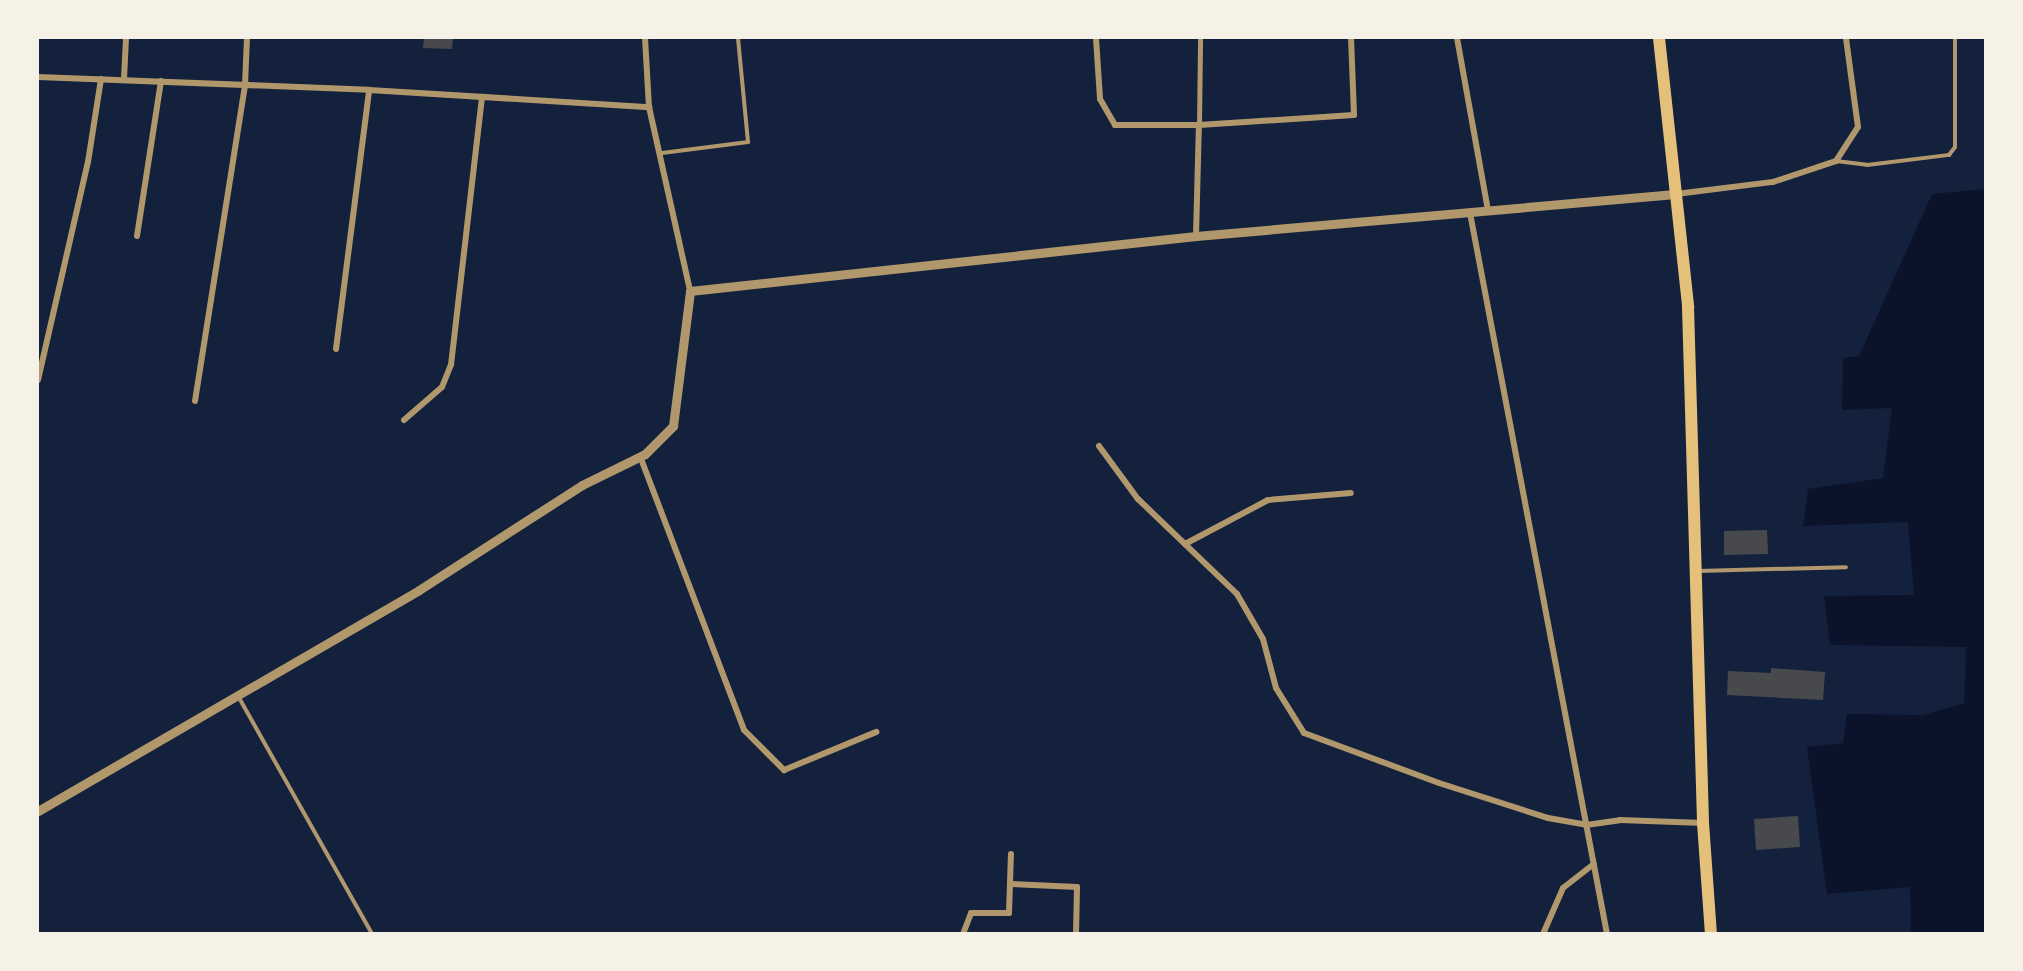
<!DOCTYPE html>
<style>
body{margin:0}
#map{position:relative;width:2023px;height:971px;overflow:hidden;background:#14213d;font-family:Signika,sans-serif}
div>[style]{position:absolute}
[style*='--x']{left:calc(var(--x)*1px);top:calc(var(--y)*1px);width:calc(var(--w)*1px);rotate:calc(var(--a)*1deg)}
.water>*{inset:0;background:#0b132b}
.building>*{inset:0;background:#48494c}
.service>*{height:4px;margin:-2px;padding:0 2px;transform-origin:2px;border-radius:2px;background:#b1986c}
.pedestrian>*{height:5px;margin:-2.5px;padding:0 2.5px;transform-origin:2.5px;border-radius:2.5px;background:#b1986c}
.minor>*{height:6px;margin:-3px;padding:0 3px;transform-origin:3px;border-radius:3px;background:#b1986c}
.tertiary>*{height:9px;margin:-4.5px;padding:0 4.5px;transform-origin:4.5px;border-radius:4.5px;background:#b1986c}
.trunk>*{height:12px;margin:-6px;padding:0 6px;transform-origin:6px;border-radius:6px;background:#e5c07b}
span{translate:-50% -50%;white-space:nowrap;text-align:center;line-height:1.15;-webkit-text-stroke:4.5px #f6f1e7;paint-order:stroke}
.frame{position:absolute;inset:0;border:39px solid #f6f1e7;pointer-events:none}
</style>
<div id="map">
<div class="water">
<div style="clip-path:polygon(1985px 189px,1985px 933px,1911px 933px,1910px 887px,1827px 894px,1807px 747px,1843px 743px,1847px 714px,1923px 715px,1964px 703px,1966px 647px,1830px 645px,1824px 596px,1914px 595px,1908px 522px,1803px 526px,1808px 489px,1883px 478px,1892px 408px,1842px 410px,1843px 358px,1859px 356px,1932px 194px)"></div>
</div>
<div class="building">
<div style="clip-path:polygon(424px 38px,453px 38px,452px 49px,423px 48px)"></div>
<div style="clip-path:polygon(1767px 530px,1768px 554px,1724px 555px,1724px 531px)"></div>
<div style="clip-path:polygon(1771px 668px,1825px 672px,1823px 700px,1727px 695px,1728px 671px,1771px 673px)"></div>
<div style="clip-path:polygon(1798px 816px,1800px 847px,1756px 850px,1754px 819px)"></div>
</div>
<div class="service">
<div style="--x:662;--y:153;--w:87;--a:-7.3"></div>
<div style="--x:748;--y:142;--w:104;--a:-95.5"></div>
<div style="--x:1836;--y:161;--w:31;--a:7"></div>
<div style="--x:1867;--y:165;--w:83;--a:-7"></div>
<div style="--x:1949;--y:155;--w:10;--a:-53"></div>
<div style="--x:1955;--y:147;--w:109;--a:-90"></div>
<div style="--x:1698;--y:571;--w:148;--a:-1.5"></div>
<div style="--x:238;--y:696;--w:273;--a:60.6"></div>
</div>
<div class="pedestrian">
<div style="--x:1199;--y:125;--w:87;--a:-89.3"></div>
</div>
<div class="minor">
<div style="--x:645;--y:38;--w:69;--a:86.7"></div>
<div style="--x:649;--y:107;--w:189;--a:77.4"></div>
<div style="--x:1096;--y:38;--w:61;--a:86.2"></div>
<div style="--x:1100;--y:99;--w:30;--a:60"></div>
<div style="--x:1115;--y:125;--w:84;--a:0"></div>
<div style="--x:1199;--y:125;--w:155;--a:-3.7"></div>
<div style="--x:1354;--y:115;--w:77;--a:-92.2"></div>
<div style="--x:1457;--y:38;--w:176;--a:79.8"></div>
<div style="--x:38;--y:77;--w:331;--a:2.2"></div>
<div style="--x:369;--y:90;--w:281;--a:3.5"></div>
<div style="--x:124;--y:79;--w:41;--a:-87.2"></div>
<div style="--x:1676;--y:194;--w:98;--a:-7.1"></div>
<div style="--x:1773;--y:182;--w:66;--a:-18.4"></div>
<div style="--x:1836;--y:161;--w:40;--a:-57.1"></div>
<div style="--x:1858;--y:127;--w:90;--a:-97.7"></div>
<div style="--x:1470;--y:213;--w:734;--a:79.24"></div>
<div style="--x:137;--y:236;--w:157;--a:-81.2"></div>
<div style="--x:1196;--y:236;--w:111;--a:-88.5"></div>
<div style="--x:336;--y:349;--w:261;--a:-82.7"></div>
<div style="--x:38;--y:380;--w:224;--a:-77.1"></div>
<div style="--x:88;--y:162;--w:84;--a:-81.1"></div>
<div style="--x:195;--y:401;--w:320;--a:-81"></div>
<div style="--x:245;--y:85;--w:47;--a:-87.6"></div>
<div style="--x:404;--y:420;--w:50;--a:-41"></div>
<div style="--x:442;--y:387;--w:24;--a:-68"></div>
<div style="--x:451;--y:365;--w:270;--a:-83.4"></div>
<div style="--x:1099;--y:446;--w:66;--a:53.7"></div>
<div style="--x:1138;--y:499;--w:137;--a:43.8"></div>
<div style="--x:1237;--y:594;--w:52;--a:60"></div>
<div style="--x:1263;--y:639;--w:51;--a:75.1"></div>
<div style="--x:1276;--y:688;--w:53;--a:58.1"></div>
<div style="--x:1304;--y:733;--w:144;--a:20.3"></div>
<div style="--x:1439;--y:783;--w:114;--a:17.8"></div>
<div style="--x:1548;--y:818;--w:39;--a:10"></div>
<div style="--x:1586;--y:825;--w:34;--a:-8"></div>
<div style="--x:1620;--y:820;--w:83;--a:2.1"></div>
<div style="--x:640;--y:456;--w:293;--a:69.2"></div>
<div style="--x:744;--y:730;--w:57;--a:45"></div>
<div style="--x:784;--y:770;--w:100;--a:-22.4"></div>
<div style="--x:1185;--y:544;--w:94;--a:-27.9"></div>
<div style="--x:1268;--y:500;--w:83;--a:-4.8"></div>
<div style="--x:1010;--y:884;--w:67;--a:2.6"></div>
<div style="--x:1077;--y:887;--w:47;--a:91.2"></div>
<div style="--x:963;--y:934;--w:22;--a:-69"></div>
<div style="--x:971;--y:913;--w:38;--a:0"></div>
<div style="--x:1009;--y:913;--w:59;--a:-88.1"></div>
<div style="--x:1543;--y:934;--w:50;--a:-66.5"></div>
<div style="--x:1563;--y:888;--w:39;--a:-38"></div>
</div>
<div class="tertiary">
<div style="--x:38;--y:811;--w:440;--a:-30.1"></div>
<div style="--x:419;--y:590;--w:194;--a:-32.8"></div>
<div style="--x:582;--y:485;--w:70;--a:-26.2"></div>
<div style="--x:645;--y:454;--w:40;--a:-45"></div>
<div style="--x:673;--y:426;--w:136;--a:-82.8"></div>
<div style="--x:690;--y:291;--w:509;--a:-6.2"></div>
<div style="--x:1196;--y:236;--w:481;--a:-5"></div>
</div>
<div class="trunk">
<div style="--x:1659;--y:38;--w:271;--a:83.8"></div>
<div style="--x:1688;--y:307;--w:516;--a:88.33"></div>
<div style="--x:1703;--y:823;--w:111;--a:85.9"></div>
</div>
<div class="frame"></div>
</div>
